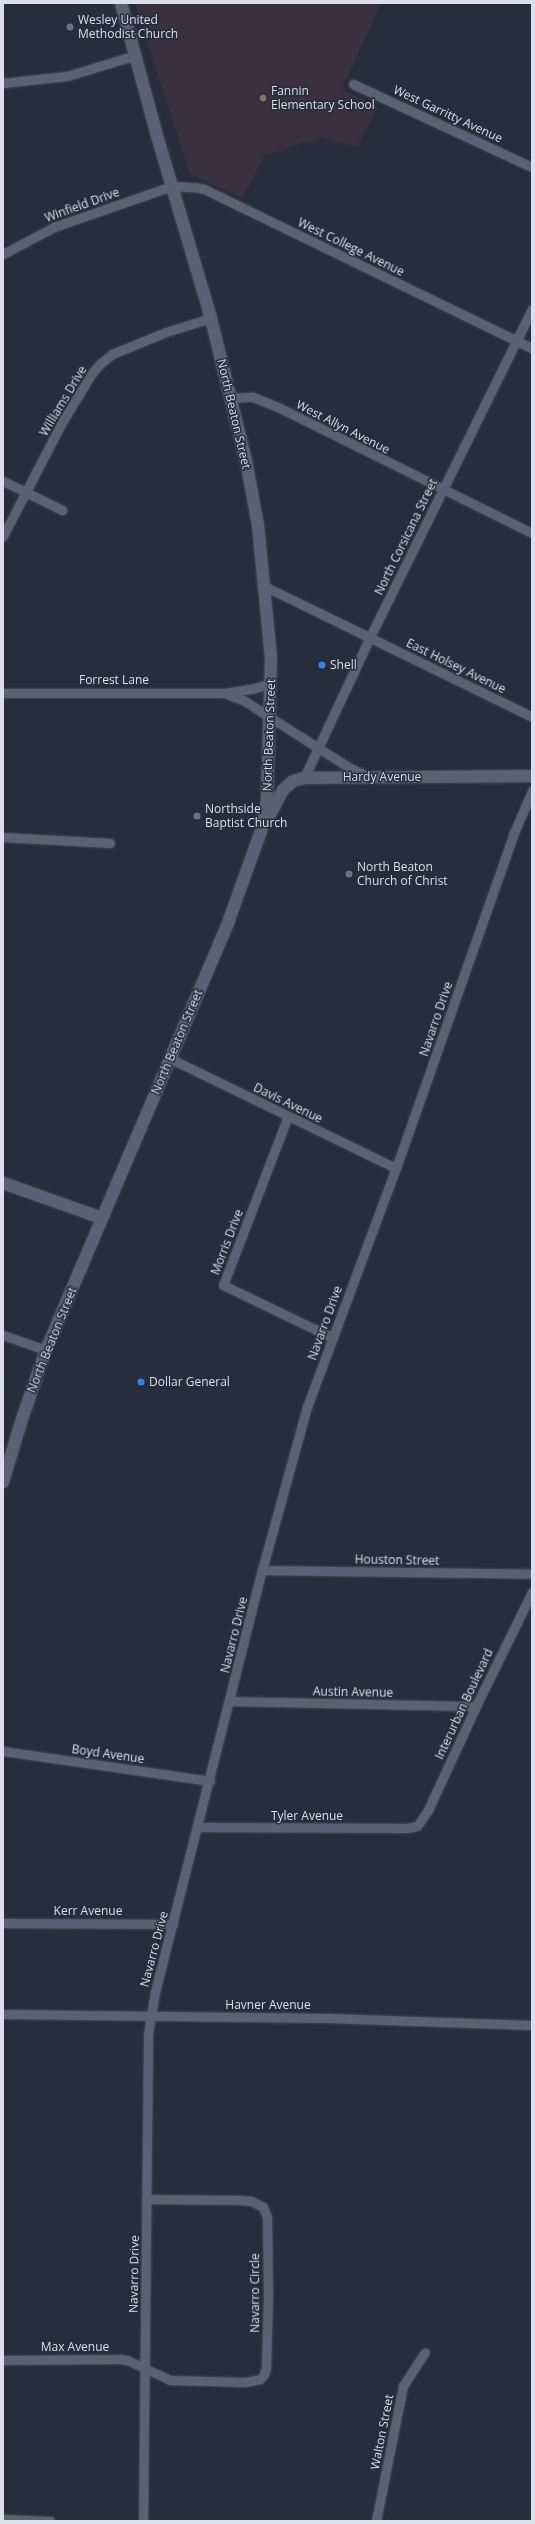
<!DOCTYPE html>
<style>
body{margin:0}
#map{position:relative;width:535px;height:2524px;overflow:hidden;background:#262d3c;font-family:"Open Sans",sans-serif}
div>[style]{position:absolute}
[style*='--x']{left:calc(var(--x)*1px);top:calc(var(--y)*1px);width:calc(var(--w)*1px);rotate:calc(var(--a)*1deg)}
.education>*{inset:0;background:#3b303f}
.roads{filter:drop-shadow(0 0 1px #444a56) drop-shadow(0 0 1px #444a56)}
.street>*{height:9px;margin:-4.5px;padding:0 4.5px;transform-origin:4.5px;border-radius:4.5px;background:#596173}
.secondary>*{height:12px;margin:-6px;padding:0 6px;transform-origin:6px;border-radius:6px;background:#596173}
.dots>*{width:11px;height:11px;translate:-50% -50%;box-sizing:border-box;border:2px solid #262d3c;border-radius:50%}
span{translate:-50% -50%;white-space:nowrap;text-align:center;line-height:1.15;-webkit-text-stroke:3px #262d3c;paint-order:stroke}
.poi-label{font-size:12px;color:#dadfe9}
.left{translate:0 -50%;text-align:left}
.street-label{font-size:12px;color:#dadfe9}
.frame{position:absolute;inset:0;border:4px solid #dadfe9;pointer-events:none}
</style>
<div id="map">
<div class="education">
<div style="clip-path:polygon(135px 3px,381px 3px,342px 89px,378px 107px,357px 147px,320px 138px,265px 155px,242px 198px,190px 174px)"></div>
</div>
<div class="roads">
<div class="street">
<div style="--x:3;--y:83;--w:64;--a:-6.2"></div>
<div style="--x:67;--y:76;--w:72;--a:-16.9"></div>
<div style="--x:353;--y:84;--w:197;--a:24.9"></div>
<div style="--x:3;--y:254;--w:58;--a:-27.9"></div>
<div style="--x:54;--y:227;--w:125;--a:-19.2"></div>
<div style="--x:172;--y:186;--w:22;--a:3"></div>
<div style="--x:194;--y:187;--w:10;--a:11"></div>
<div style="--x:204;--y:189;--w:365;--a:25.9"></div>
<div style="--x:231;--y:398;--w:22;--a:-3"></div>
<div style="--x:253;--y:397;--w:29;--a:22"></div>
<div style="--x:280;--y:408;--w:281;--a:26.4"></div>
<div style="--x:3;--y:481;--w:66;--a:26.2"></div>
<div style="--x:3;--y:536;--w:126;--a:-62.6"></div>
<div style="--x:61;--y:424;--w:60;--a:-58.7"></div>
<div style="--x:92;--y:373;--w:13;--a:-48"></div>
<div style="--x:101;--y:363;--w:14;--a:-39"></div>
<div style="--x:112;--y:354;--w:58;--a:-22.2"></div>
<div style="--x:166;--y:332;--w:47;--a:-17.3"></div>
<div style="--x:264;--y:586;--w:298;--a:26"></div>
<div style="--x:3;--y:693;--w:222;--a:0"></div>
<div style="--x:225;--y:693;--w:30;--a:-9"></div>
<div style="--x:255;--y:688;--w:17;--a:-17"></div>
<div style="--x:227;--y:694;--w:17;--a:21"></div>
<div style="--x:243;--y:700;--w:125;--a:32.5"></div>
<div style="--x:348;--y:767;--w:21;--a:25"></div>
<div style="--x:304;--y:778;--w:156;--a:-64.9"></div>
<div style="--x:370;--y:637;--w:366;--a:-63.7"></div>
<div style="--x:3;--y:837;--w:107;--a:3.2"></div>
<div style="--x:169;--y:1058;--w:252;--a:25.9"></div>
<div style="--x:288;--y:1116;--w:181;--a:111"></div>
<div style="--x:223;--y:1285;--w:122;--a:25.7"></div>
<div style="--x:3;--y:1335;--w:46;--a:19.2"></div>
<div style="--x:262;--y:1570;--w:270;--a:0.8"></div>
<div style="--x:231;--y:1701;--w:245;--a:1.2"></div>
<div style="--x:3;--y:1751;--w:209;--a:8.2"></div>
<div style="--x:198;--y:1827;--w:209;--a:0.3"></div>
<div style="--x:407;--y:1828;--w:10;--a:-11"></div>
<div style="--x:417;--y:1826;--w:19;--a:-55"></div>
<div style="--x:428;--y:1810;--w:115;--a:-65.2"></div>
<div style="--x:476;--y:1706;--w:127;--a:-63.8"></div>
<div style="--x:3;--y:1923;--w:170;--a:0.3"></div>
<div style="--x:3;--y:2014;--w:325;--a:0.7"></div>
<div style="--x:328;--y:2018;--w:204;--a:2"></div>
<div style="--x:3;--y:2360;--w:116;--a:-0.5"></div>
<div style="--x:119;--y:2359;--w:8;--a:7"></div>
<div style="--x:127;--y:2360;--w:47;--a:24.9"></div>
<div style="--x:170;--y:2380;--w:75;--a:1.5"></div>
<div style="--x:245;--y:2382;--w:15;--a:-11"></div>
<div style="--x:260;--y:2379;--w:6;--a:-51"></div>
<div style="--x:264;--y:2374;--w:6;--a:-72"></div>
<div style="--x:266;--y:2368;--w:72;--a:-88.4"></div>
<div style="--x:268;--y:2296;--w:79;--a:-90.7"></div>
<div style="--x:267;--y:2217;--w:11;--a:-112"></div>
<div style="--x:263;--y:2207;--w:13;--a:-153"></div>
<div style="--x:251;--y:2201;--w:12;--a:-175"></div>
<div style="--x:239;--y:2200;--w:93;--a:-179.4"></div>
<div style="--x:3;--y:2519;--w:47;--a:2.4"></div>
<div style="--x:143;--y:2521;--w:487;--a:-89.4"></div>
<div style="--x:148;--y:2034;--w:43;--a:-80.5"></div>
<div style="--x:155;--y:1992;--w:435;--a:-75.8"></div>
<div style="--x:262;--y:1570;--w:169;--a:-74.6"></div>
<div style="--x:307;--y:1407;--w:255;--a:-69.6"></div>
<div style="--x:396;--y:1168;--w:353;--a:-70.6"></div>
<div style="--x:513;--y:835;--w:48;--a:-66.6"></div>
<div style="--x:376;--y:2521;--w:138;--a:-78.7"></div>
<div style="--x:403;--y:2386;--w:40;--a:-57.1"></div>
</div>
<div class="secondary">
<div style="--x:266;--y:822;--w:36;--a:-62"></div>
<div style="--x:283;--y:790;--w:13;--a:-42"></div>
<div style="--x:293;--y:781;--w:11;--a:-15"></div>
<div style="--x:304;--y:778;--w:228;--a:-0.5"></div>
<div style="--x:3;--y:1183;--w:105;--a:19.5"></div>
<div style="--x:3;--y:1482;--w:66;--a:-73.2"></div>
<div style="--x:22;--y:1419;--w:73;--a:-70.8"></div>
<div style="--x:46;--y:1350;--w:467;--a:-66.9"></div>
<div style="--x:229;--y:920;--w:95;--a:-70.2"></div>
<div style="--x:261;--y:831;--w:32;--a:-79"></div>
<div style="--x:267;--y:800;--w:142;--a:-88.4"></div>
<div style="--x:271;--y:658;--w:134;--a:-95.6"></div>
<div style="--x:258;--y:525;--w:65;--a:-100.6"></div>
<div style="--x:246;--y:461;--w:147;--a:-103.8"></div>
<div style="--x:211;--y:318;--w:194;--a:-106.5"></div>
<div style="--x:156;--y:132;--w:134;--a:-105.2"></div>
</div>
</div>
<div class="dots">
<div style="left:70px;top:27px;background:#6b7280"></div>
<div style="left:263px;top:98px;background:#8d6e63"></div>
<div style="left:322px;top:665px;background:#3f7fe0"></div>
<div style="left:197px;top:816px;background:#6b7280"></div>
<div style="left:349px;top:874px;background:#6b7280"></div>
<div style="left:141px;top:1382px;background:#3f7fe0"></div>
</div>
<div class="poi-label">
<span class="left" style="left:78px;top:27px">Wesley United<br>Methodist Church</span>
<span class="left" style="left:271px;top:98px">Fannin<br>Elementary School</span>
<span class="left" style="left:330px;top:665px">Shell</span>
<span class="left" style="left:205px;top:816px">Northside<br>Baptist Church</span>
<span class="left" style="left:357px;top:874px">North Beaton<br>Church of Christ</span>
<span class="left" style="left:149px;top:1382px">Dollar General</span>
</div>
<div class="street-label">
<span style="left:448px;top:114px;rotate:25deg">West Garritty Avenue</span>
<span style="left:82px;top:205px;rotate:-20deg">Winfield Drive</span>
<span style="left:351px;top:247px;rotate:26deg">West College Avenue</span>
<span style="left:63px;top:401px;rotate:-59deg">Williams Drive</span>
<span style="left:234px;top:414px;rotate:77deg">North Beaton Street</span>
<span style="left:343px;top:427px;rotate:27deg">West Allyn Avenue</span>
<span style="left:406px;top:537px;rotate:-64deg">North Corsicana Street</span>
<span style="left:456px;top:666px;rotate:26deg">East Holsey Avenue</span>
<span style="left:114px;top:680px">Forrest Lane</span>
<span style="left:269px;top:735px;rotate:-88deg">North Beaton Street</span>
<span style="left:382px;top:777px">Hardy Avenue</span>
<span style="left:436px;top:1019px;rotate:-71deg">Navarro Drive</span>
<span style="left:177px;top:1042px;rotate:-67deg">North Beaton Street</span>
<span style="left:288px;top:1103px;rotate:26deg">Davis Avenue</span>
<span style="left:227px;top:1242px;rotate:-69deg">Morris Drive</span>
<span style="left:325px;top:1323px;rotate:-70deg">Navarro Drive</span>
<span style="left:52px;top:1340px;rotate:-68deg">North Beaton Street</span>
<span style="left:397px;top:1560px;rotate:1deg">Houston Street</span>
<span style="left:234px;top:1635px;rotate:-76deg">Navarro Drive</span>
<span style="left:353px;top:1692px;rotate:1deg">Austin Avenue</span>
<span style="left:464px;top:1704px;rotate:-65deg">Interurban Boulevard</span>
<span style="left:108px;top:1754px;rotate:8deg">Boyd Avenue</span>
<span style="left:307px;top:1816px">Tyler Avenue</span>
<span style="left:88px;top:1911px">Kerr Avenue</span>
<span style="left:154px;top:1949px;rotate:-75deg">Navarro Drive</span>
<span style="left:268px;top:2005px">Havner Avenue</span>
<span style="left:134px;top:2274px;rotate:-89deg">Navarro Drive</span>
<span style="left:255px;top:2293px;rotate:-90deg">Navarro Circle</span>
<span style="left:75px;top:2347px">Max Avenue</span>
<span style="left:382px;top:2432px;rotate:-79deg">Walton Street</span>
</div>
<div class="frame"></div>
</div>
